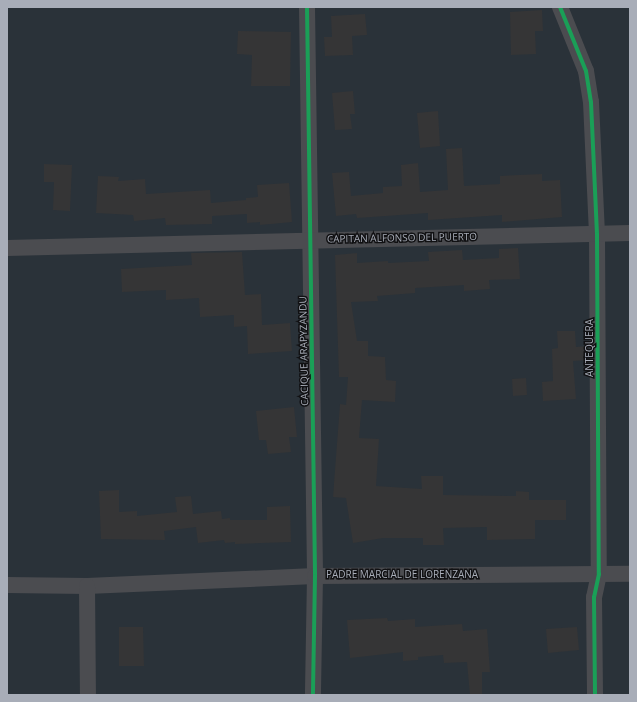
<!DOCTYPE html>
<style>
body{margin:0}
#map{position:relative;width:637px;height:702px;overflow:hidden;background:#171717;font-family:"Open Sans",sans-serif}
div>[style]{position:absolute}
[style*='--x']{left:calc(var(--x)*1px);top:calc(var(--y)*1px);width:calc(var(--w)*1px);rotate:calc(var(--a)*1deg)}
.water>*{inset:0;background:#2a3239}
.building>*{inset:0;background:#353536}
.street>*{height:16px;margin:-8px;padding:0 8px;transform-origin:8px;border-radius:8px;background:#4b4c50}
.cycleway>*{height:4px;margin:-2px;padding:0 2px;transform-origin:2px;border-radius:2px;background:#1a9f57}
span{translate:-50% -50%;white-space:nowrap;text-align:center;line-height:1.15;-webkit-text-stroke:3px #111113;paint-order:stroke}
.street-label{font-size:10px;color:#a8adb8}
.frame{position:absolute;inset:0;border:8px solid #a8adb8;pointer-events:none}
</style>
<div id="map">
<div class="water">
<div style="clip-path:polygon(7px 7px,630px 7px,630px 695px,7px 695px)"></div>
</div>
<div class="building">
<div style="clip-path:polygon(542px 10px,543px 31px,535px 31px,536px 54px,511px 55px,510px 12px)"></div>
<div style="clip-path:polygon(365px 14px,367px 35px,352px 36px,353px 55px,325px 56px,324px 37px,332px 37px,331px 16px)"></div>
<div style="clip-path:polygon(238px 31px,291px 32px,290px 86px,251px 86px,252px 55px,237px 54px)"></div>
<div style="clip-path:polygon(353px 91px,355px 114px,350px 114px,352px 129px,335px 130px,332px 93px)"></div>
<div style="clip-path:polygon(438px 111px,440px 146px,420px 148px,417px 113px)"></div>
<div style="clip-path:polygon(462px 148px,464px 186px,500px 184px,500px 176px,542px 174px,542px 181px,560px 180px,562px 217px,502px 222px,502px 215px,428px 220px,428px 213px,357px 218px,356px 214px,336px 216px,332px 173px,349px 172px,351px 196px,383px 193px,383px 187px,402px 186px,401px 165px,418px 163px,420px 192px,448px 190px,446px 149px)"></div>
<div style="clip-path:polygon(44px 164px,72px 165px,70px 211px,53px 210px,54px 182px,44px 182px)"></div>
<div style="clip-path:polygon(98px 176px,119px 177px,118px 181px,145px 179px,146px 194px,210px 190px,211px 203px,246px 200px,246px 198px,258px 197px,257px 185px,289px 183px,292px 222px,260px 225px,260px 222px,247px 223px,247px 214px,212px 216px,212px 224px,166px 225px,165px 218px,134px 221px,133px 215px,96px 213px)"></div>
<div style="clip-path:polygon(518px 248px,520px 279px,489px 280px,490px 289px,464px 291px,464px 285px,415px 288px,415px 293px,377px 296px,378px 301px,351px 302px,357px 341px,368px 341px,368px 356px,385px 357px,386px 380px,396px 381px,395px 402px,362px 400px,359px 438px,379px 439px,376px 486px,422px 489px,421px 476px,443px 476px,443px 495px,516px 496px,516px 491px,529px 492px,529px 500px,566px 500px,566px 520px,535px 520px,535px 539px,487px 540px,487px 527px,443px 528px,444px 545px,423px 545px,423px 538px,383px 538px,353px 543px,346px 498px,333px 497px,340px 404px,346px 405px,348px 377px,339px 377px,335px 255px,357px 253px,357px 263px,388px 261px,388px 263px,429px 261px,428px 252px,462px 250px,463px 260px,499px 258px,499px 249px)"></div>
<div style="clip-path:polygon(242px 252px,245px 295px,261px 294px,262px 325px,290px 323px,292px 351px,248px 354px,247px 326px,234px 327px,234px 315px,200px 317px,199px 298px,166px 300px,166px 290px,122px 292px,121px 269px,192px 265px,191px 253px)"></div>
<div style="clip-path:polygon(557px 331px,575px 331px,576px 347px,588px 346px,588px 360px,573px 361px,576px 399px,543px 401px,542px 382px,553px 381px,552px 349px,558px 348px)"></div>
<div style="clip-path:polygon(526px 378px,527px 395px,513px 396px,512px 379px)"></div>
<div style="clip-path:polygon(294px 407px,297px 437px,289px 437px,291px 452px,268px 454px,266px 440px,259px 440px,256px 411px)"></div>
<div style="clip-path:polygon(119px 490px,119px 512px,137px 511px,137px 516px,177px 512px,175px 497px,191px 496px,193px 514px,221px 511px,222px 519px,230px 518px,230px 520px,267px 520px,267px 507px,290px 506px,291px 542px,235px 544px,235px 542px,225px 543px,224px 540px,198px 543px,196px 527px,164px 531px,165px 540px,101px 539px,99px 491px)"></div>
<div style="clip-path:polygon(387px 618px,388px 621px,415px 619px,415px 627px,462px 624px,463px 631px,487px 629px,490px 672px,482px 672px,482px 695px,470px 695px,467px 662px,444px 663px,443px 655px,418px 657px,418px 660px,403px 661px,403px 652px,350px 658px,347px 620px)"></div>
<div style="clip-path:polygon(119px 627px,143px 627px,144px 666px,119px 666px)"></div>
<div style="clip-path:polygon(577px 627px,579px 650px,548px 653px,546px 629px)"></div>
</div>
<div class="street">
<div style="--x:307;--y:7;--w:569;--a:89.19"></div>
<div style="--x:315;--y:576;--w:119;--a:91"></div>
<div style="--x:560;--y:7;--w:69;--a:67.9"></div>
<div style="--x:586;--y:71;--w:31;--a:81"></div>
<div style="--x:591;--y:102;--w:132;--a:87.4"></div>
<div style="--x:597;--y:234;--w:340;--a:89.7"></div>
<div style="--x:599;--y:574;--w:24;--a:102"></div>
<div style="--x:594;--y:597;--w:98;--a:89.4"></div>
<div style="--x:7;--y:248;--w:623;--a:-1.38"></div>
<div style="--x:7;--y:585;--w:80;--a:0.7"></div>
<div style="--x:87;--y:586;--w:228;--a:-2.5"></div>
<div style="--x:315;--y:576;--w:315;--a:-0.4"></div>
<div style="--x:87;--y:586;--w:109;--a:89.5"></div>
</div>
<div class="cycleway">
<div style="--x:307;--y:7;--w:569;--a:89.19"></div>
<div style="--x:315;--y:576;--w:119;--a:91"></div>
<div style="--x:560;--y:7;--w:69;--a:67.9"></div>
<div style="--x:586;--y:71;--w:31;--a:81"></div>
<div style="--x:591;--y:102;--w:132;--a:87.4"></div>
<div style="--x:597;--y:234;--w:340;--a:89.7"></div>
<div style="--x:599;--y:574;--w:24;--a:102"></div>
<div style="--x:594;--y:597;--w:98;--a:89.4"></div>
</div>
<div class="street-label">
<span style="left:402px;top:238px;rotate:-1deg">CAPITAN ALFONSO DEL PUERTO</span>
<span style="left:590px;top:348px;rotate:-90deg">ANTEQUERA</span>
<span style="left:304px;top:351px;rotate:-91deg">CACIQUE ARAPYZANDU</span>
<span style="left:402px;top:575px">PADRE MARCIAL DE LORENZANA</span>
</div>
<div class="frame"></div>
</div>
